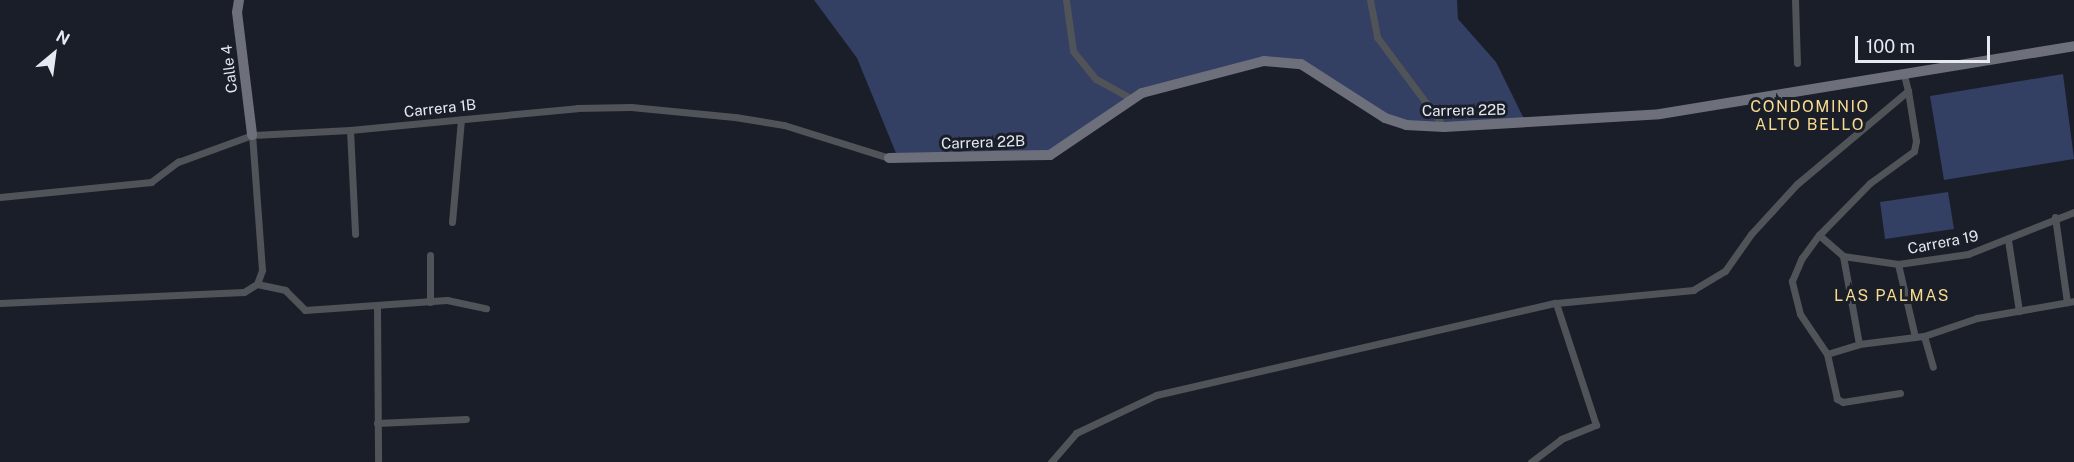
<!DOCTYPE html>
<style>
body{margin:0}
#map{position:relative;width:2074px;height:462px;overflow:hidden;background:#1a1e29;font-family:"Public Sans",sans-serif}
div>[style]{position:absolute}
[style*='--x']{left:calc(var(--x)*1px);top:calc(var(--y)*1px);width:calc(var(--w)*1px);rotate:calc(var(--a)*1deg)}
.green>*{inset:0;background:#333f63}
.street>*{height:7px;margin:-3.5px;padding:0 3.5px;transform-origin:3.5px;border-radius:3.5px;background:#505358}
.secondary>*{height:10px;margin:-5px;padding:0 5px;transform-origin:5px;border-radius:5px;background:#6d707a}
span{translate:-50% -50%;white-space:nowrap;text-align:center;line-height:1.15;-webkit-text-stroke:6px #1a1e29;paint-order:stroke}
.street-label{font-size:15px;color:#e6e9f0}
.neighbourhood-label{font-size:16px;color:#f8db8f;letter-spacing:1.5px}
.north{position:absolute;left:24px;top:24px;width:60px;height:60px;-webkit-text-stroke:4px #1a1e29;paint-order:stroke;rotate:29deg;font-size:16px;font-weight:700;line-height:24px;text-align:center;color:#e6e9f0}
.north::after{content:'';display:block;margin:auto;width:21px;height:27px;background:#e6e9f0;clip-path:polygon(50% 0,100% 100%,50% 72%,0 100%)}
.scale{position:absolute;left:1855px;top:36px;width:135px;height:27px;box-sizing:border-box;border:3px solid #e6e9f0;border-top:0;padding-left:8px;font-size:18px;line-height:21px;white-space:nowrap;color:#e6e9f0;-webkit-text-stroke:4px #1a1e29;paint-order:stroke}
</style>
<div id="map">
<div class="green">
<div style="clip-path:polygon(814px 0,1457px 0,1458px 19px,1496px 62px,1526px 123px,1406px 125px,1283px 60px,1142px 93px,1058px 152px,898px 158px,857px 58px)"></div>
<div style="clip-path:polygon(2063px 74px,2074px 159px,1944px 180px,1930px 96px)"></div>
<div style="clip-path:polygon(1948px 192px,1954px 229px,1885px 239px,1880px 202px)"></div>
</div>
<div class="street">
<div style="--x:1066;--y:0;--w:51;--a:82.2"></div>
<div style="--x:1073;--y:51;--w:36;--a:51"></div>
<div style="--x:1096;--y:79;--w:39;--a:29"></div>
<div style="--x:1370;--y:0;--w:38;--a:79"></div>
<div style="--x:1377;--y:37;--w:112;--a:53.3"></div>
<div style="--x:1795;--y:0;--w:63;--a:88.2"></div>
<div style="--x:350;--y:130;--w:104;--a:87.2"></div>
<div style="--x:0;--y:197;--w:152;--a:-5.7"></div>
<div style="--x:151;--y:182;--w:34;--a:-37"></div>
<div style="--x:178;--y:162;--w:79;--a:-20"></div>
<div style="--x:252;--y:135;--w:98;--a:-2.9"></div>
<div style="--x:350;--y:130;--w:228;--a:-5.5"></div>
<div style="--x:577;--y:108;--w:54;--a:-1.1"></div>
<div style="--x:631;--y:107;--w:104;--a:5.5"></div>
<div style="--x:735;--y:117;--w:50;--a:9.3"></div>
<div style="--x:784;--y:125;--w:110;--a:17.4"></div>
<div style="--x:2055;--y:217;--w:86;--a:82"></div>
<div style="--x:452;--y:222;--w:103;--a:-85"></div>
<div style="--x:1819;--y:235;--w:32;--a:41"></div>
<div style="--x:1843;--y:256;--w:56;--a:8.3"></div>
<div style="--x:1898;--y:264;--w:71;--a:-8.1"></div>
<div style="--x:1968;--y:254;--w:114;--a:-21.6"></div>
<div style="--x:2008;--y:240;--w:72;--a:81.2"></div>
<div style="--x:430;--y:255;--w:47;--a:90"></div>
<div style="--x:1843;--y:256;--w:89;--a:79.7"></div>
<div style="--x:1898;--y:264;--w:75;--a:76.9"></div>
<div style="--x:257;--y:284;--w:29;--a:12"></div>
<div style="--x:285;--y:290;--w:28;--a:45"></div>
<div style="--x:305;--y:310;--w:142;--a:-4"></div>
<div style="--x:447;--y:300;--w:40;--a:12"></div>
<div style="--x:0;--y:303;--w:244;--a:-2.6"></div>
<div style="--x:244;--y:292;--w:15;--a:-32"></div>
<div style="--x:257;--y:284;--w:15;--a:-70"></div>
<div style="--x:262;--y:270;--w:135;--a:-94.2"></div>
<div style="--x:377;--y:305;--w:157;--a:89.6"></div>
<div style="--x:1924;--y:336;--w:32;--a:74"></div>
<div style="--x:1827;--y:354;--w:34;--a:-17"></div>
<div style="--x:1859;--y:344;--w:65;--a:-7"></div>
<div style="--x:1924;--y:336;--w:56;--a:-18.8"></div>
<div style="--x:1977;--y:318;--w:98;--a:-9.9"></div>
<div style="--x:1900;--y:393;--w:58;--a:171"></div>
<div style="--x:1843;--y:402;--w:7;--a:-153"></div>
<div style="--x:1837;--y:399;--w:46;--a:-102.5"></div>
<div style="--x:1827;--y:354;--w:48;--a:-124"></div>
<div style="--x:1800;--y:314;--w:34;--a:-104"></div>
<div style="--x:1792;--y:281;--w:25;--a:-67"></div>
<div style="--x:1802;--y:258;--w:29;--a:-54"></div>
<div style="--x:1819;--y:235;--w:73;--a:-45.6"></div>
<div style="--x:1870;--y:183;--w:54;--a:-36"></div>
<div style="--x:1914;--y:151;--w:10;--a:-79"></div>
<div style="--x:1916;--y:141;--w:51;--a:-99.1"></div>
<div style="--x:377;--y:423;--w:89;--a:-2.6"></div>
<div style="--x:1051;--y:462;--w:38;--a:-49"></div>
<div style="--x:1076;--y:433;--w:89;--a:-25.4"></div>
<div style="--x:1156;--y:395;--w:410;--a:-13"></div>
<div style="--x:1556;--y:303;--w:138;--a:-5.4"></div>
<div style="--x:1693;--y:290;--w:37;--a:-31"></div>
<div style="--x:1725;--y:271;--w:45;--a:-54.9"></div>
<div style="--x:1751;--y:234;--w:68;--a:-47.4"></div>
<div style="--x:1797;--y:184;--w:145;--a:-40"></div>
<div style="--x:1908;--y:91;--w:16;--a:-104"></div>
<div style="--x:1531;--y:462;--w:38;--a:-37"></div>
<div style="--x:1561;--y:439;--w:38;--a:-22"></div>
<div style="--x:1596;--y:425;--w:128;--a:-108.2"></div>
</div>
<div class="secondary">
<div style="--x:239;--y:0;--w:12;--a:99"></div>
<div style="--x:237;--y:12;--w:124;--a:83"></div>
<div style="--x:889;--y:158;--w:161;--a:-1.1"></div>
<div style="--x:1050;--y:155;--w:111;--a:-34"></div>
<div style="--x:1142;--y:93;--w:126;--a:-14.7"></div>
<div style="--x:1264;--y:61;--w:37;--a:5"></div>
<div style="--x:1301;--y:64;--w:100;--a:32.7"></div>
<div style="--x:1385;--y:118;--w:22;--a:18"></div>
<div style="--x:1406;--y:125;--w:38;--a:3"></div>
<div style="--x:1444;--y:127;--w:216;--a:-3.4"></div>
<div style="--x:1660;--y:114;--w:420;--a:-9.3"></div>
</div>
<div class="street-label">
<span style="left:229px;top:69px;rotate:-97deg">Calle 4</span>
<span style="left:440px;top:108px;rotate:-6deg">Carrera 1B</span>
<span style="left:1464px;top:110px;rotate:-1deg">Carrera 22B</span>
<span style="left:983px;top:142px;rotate:-2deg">Carrera 22B</span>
<span style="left:1943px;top:242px;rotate:-11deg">Carrera 19</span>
</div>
<div class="neighbourhood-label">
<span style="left:1810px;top:116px">CONDOMINIO<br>ALTO BELLO</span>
<span style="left:1892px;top:296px">LAS PALMAS</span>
</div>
<div class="north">N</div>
<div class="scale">100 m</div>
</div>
